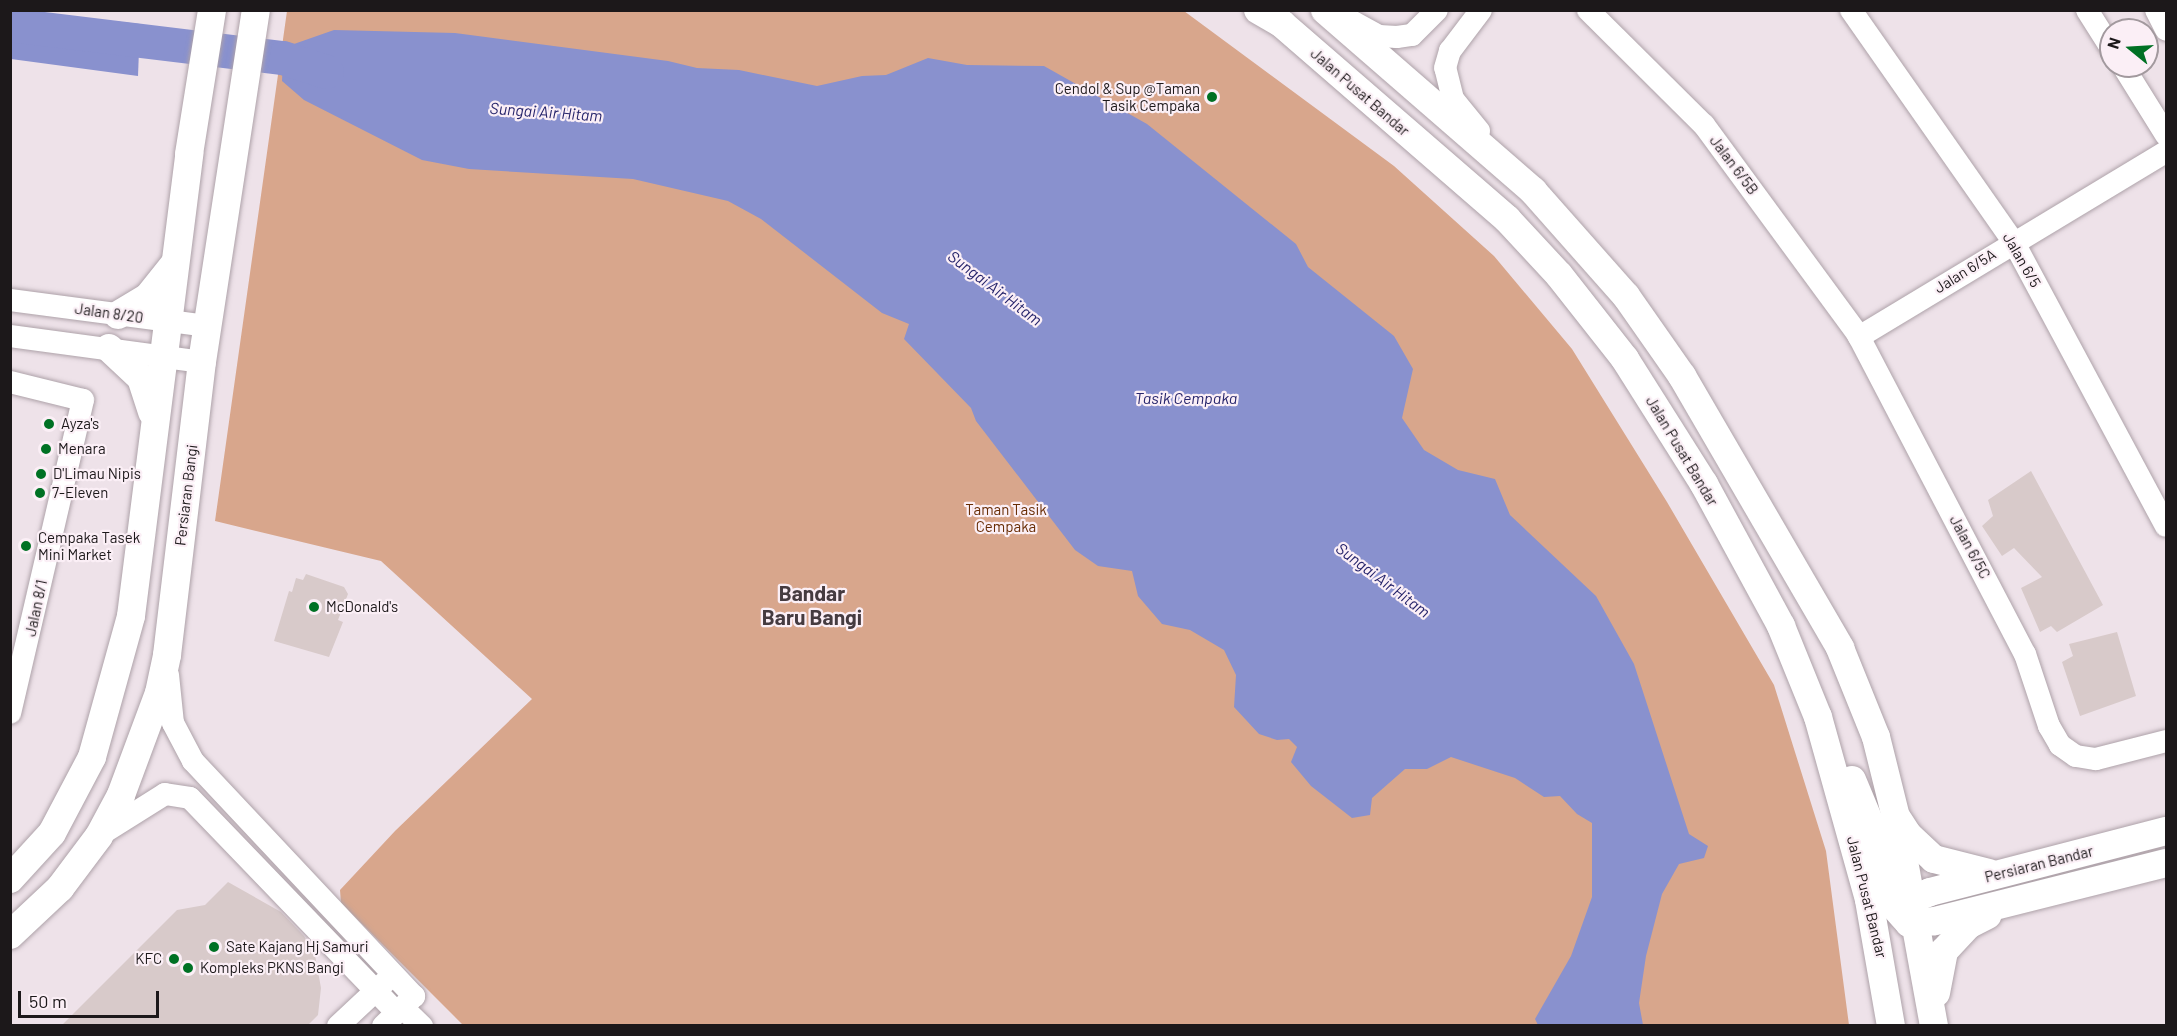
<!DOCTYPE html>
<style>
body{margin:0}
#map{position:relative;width:2177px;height:1036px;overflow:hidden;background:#eee2e9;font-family:Barlow,sans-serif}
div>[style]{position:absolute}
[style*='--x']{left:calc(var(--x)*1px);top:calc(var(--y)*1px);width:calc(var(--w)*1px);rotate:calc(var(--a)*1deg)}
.green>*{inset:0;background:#d8a68c}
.water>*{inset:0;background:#8991ce}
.river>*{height:34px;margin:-17px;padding:0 17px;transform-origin:17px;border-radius:17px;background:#8991ce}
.building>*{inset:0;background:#d8caca}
.roads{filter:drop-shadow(0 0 2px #aea2a9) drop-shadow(0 0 2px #aea2a9)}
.minor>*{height:22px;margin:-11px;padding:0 11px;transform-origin:11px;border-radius:11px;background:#fff}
.major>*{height:28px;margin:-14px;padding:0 14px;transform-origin:14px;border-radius:14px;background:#fff}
.dots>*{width:16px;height:16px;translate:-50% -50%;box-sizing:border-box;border:3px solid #fbeff6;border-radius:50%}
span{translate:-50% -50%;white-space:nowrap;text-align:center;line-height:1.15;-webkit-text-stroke:4.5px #fbeff6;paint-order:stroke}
.poi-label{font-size:15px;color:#1c181a}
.right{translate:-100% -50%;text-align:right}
.left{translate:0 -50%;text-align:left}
.street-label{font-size:15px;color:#1c181a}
.park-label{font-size:15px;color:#682d05}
.water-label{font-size:16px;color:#26246b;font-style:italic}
.district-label{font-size:21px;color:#453b40;font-weight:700}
.frame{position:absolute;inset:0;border:12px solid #1c181a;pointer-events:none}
.north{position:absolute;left:2099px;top:18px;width:60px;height:60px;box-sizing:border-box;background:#fbeff6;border:2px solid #a2999e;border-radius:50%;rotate:288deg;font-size:16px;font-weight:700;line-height:24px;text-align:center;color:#1c181a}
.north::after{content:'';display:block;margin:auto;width:21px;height:27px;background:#007124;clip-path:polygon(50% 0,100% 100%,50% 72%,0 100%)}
.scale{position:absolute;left:18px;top:991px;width:141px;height:27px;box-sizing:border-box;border:3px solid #1c181a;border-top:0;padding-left:8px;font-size:18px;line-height:21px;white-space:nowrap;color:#1c181a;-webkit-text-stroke:4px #fbeff6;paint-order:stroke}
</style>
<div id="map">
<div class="green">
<div style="clip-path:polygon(287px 11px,1184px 11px,1394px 166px,1494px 256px,1572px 349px,1667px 502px,1774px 685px,1826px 851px,1849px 1025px,463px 1025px,341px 903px,340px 890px,395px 831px,532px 699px,381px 561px,215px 521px)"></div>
</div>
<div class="water">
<div style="clip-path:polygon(11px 10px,140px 24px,138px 76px,11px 59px)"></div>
<div style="clip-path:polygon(334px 30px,455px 33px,668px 61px,697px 68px,739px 70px,817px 86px,862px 76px,886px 75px,928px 58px,967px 65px,1044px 66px,1147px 124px,1296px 244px,1308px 267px,1394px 336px,1413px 369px,1402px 418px,1424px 450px,1458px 470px,1495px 479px,1510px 515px,1596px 596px,1634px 664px,1689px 834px,1708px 846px,1704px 858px,1679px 864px,1662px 894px,1646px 956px,1639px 1003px,1643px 1025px,1538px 1025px,1535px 1019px,1571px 956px,1592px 897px,1592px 823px,1577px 814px,1560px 796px,1544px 797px,1515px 778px,1451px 757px,1427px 769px,1405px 769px,1372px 798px,1370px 815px,1352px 818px,1311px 786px,1291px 762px,1297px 747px,1289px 739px,1277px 740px,1259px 734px,1234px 707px,1236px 675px,1224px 650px,1190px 630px,1162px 624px,1138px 596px,1132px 571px,1098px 566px,1075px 550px,976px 421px,971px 408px,904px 339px,909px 324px,882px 313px,761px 219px,728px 201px,633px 179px,469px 169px,422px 160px,304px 100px,282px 81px,283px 58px,294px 44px)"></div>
</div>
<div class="river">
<div style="--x:10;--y:25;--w:275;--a:6.9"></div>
<div style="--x:283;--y:58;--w:46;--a:17.7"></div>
</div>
<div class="building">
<div style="clip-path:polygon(2031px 471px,2103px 605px,2057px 632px,2051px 626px,2040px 632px,2021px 588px,2042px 577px,2014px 548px,2002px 556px,1982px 526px,1993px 516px,1988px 500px)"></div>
<div style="clip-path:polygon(306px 574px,344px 587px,348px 594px,338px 620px,343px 622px,329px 657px,274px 641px,289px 591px,292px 592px,296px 578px,303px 580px)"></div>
<div style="clip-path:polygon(2117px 632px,2136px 696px,2080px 716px,2062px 662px,2073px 656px,2069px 644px)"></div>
<div style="clip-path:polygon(228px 882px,281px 912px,304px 936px,315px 955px,321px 988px,318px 1015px,307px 1026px,61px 1026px,177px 910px,205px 905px)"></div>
</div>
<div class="roads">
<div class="minor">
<div style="--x:1588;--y:10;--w:163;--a:44.8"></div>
<div style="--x:1704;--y:125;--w:258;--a:53.7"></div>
<div style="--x:1857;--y:333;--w:362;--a:62.4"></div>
<div style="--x:2025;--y:654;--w:76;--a:71.6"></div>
<div style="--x:2049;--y:726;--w:22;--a:60"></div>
<div style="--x:2060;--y:745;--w:19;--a:35"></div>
<div style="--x:2076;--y:756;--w:20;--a:9"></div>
<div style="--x:2096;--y:759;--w:72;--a:-14.4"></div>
<div style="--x:1851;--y:10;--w:282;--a:55"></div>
<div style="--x:2013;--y:241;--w:323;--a:61.8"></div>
<div style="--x:2087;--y:10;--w:45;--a:57.7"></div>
<div style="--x:2156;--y:10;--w:22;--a:63"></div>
<div style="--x:1348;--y:19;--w:35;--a:29"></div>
<div style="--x:1379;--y:36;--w:18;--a:3"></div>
<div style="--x:1397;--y:37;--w:15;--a:-8"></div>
<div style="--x:1412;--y:35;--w:35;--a:-45"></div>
<div style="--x:2123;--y:66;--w:81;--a:58.1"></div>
<div style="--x:1479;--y:131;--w:41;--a:-129.1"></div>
<div style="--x:1453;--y:99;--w:32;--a:-104"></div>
<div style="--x:1445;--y:68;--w:18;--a:-74"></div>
<div style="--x:1450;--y:51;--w:51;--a:-52.9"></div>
<div style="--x:10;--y:300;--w:200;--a:7.5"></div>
<div style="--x:10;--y:336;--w:194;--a:7.7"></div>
<div style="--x:1859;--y:337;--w:358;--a:-31.1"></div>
<div style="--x:10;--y:382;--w:75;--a:13.9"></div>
<div style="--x:83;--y:400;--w:321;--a:103.1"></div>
<div style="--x:168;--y:675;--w:48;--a:84.1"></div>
<div style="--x:173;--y:723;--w:43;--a:62.2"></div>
<div style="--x:193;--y:761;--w:323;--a:46.8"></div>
<div style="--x:414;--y:996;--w:43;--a:135.9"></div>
<div style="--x:103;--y:833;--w:73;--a:-32.2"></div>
<div style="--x:165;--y:794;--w:25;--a:9"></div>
<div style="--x:190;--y:798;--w:298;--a:46.1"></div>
<div style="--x:402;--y:1007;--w:28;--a:44"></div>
<div style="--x:338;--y:1026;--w:64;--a:-43.1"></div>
</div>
<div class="major">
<div style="--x:1258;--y:10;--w:28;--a:30"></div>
<div style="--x:1282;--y:24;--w:298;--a:40.9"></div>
<div style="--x:1507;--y:219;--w:76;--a:47.1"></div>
<div style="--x:1559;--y:275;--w:107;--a:51.8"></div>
<div style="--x:1625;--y:359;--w:148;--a:57.7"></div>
<div style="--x:1704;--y:484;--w:162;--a:61.5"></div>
<div style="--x:1781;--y:626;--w:98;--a:67.9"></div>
<div style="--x:1818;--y:717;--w:190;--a:74.4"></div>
<div style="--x:1869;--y:900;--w:128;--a:80.1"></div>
<div style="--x:1325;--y:10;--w:276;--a:41"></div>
<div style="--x:1533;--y:191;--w:140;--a:48.5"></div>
<div style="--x:1626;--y:296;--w:98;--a:55"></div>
<div style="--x:1682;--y:376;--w:315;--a:59.8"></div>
<div style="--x:1840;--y:648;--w:96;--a:68"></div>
<div style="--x:1876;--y:737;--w:82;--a:76"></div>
<div style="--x:1896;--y:817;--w:212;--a:79.7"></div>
<div style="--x:118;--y:315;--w:35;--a:-31"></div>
<div style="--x:148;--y:297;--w:43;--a:-51.5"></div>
<div style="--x:109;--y:348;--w:44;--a:43.2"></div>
<div style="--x:141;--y:378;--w:36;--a:72"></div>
<div style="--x:1852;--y:780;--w:47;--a:67.3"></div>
<div style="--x:1870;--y:823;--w:83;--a:75.3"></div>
<div style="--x:1891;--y:903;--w:27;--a:48"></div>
<div style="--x:1909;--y:923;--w:26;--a:-4"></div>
<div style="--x:1935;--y:921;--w:238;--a:-14.1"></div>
<div style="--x:1899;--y:821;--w:17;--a:57"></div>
<div style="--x:1908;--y:835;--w:35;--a:43"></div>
<div style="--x:1934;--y:859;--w:57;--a:14.3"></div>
<div style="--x:10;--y:879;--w:62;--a:-47.6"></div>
<div style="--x:52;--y:833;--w:86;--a:-62.2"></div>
<div style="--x:92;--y:757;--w:146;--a:-74.5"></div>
<div style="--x:131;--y:616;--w:466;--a:-82.8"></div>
<div style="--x:189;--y:154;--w:146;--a:-80.9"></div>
<div style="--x:1901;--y:910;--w:11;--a:-52"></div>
<div style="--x:1908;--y:901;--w:24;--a:-22"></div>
<div style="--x:1930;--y:892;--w:244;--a:-14.5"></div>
<div style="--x:10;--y:935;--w:69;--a:-43.2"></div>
<div style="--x:60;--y:888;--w:65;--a:-53.1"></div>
<div style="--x:99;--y:836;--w:47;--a:-61.8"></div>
<div style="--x:121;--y:795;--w:109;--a:-69.6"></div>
<div style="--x:159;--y:693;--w:39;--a:-78"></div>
<div style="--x:167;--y:655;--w:295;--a:-83.2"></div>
<div style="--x:202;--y:362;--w:356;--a:-81.3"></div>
<div style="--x:1936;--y:993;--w:43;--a:-79.2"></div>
<div style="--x:1944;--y:951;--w:35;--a:-47"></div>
<div style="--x:1968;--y:925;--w:22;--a:-27"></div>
</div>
</div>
<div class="dots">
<div style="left:1212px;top:97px;background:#007124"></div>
<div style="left:49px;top:424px;background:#007124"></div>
<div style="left:46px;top:449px;background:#007124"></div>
<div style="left:41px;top:474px;background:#007124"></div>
<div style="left:40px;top:493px;background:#007124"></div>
<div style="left:26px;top:546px;background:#007124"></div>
<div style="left:314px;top:607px;background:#007124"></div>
<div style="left:214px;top:947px;background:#007124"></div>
<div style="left:174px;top:959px;background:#007124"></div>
<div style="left:188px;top:968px;background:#007124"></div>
</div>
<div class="poi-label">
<span class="right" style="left:1200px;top:97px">Cendol &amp; Sup @Taman<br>Tasik Cempaka</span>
<span class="left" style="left:61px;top:424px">Ayza's</span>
<span class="left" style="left:58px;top:449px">Menara</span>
<span class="left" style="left:53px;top:474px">D'Limau Nipis</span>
<span class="left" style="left:52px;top:493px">7-Eleven</span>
<span class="left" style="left:38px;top:546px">Cempaka Tasek<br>Mini Market</span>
<span class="left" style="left:326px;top:607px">McDonald's</span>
<span class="left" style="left:226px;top:947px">Sate Kajang Hj Samuri</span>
<span class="right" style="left:162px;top:959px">KFC</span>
<span class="left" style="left:200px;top:968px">Kompleks PKNS Bangi</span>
</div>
<div class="street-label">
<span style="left:1360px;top:92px;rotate:41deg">Jalan Pusat Bandar</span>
<span style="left:1734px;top:165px;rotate:53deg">Jalan 6/5B</span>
<span style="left:2022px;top:260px;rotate:60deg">Jalan 6/5</span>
<span style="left:1965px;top:271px;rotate:-32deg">Jalan 6/5A</span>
<span style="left:109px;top:313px;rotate:8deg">Jalan 8/20</span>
<span style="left:1682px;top:451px;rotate:59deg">Jalan Pusat Bandar</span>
<span style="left:186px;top:495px;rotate:-83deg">Persiaran Bangi</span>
<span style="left:1970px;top:547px;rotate:62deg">Jalan 6/5C</span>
<span style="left:36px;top:608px;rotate:-78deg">Jalan 8/1</span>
<span style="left:2039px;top:864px;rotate:-14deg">Persiaran Bandar</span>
<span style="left:1867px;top:897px;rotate:76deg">Jalan Pusat Bandar</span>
</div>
<div class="park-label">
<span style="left:1006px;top:518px">Taman Tasik<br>Cempaka</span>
</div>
<div class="water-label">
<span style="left:546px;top:112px;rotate:4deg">Sungai Air Hitam</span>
<span style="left:995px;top:288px;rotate:37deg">Sungai Air Hitam</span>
<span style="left:1186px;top:398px">Tasik Cempaka</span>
<span style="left:1383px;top:580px;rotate:37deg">Sungai Air Hitam</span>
</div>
<div class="district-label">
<span style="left:812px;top:605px">Bandar<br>Baru Bangi</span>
</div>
<div class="frame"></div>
<div class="north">N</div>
<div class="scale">50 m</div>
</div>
